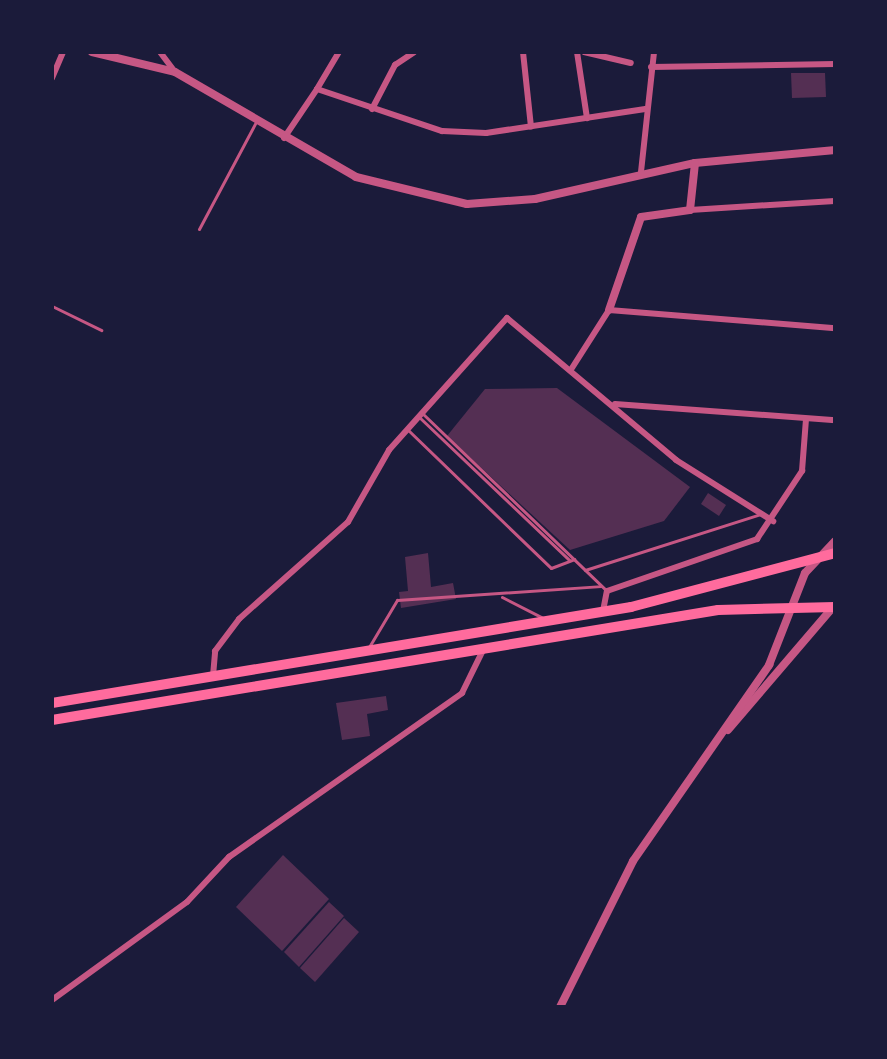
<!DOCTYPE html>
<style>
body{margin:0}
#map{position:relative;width:887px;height:1059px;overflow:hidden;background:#1b1b3a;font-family:"DejaVu Sans",sans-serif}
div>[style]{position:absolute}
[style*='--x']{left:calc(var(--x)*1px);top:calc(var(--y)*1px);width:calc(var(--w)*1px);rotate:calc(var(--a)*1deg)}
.building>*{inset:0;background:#542f53}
.service>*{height:3px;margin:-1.5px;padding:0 1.5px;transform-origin:1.5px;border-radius:1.5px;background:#c65784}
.minor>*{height:6px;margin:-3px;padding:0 3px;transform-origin:3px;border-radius:3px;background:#c65784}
.tertiary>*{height:8px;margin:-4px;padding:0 4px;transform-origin:4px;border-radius:4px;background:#c65784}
.trunk>*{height:10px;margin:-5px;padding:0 5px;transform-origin:5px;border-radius:5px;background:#ff6b9d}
span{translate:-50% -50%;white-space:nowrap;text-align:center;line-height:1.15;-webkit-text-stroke:6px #1b1b3a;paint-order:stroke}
.frame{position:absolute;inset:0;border:54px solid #1b1b3a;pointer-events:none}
</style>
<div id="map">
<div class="building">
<div style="clip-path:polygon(791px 73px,825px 73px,826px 97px,792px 98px)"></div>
<div style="clip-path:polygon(557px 388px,690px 487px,664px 521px,570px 550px,447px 436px,485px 389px)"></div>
<div style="clip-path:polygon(708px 493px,726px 505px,719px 516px,701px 504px)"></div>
<div style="clip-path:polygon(428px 553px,431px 587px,453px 583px,456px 599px,401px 608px,399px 592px,408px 591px,405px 557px)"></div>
<div style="clip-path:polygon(386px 696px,388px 710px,367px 714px,370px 736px,342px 740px,336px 703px)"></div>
<div style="clip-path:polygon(283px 855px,329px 899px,282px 951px,236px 907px)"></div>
<div style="clip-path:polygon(329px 902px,344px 916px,299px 967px,284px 952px)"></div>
<div style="clip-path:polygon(344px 918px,359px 932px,315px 982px,300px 968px)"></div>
</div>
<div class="service">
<div style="--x:199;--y:229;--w:121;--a:-62"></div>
<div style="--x:52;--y:306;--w:55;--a:26.1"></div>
<div style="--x:422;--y:413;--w:255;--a:43.9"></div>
<div style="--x:418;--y:416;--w:209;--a:43.6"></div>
<div style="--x:407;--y:429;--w:200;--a:44"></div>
<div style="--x:551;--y:568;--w:25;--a:-21"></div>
<div style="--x:585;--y:570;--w:184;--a:-17.7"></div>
<div style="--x:502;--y:597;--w:48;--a:27.1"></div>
<div style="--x:369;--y:647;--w:55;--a:-59.2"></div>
<div style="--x:397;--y:600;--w:204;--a:-3.9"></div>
</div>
<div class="minor">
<div style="--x:160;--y:52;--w:25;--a:53"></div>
<div style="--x:523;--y:52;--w:75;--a:83.9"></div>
<div style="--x:577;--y:52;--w:67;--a:81.4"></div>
<div style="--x:584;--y:52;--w:48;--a:13.2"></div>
<div style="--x:651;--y:67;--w:184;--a:-0.9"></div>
<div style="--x:52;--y:78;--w:28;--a:-67"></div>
<div style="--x:317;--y:89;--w:43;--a:-59.3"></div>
<div style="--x:372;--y:109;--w:50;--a:-62.4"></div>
<div style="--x:395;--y:65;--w:23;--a:-34"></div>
<div style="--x:284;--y:138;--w:59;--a:-56"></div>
<div style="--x:317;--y:89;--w:132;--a:18.6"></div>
<div style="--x:442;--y:131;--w:44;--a:2.6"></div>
<div style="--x:486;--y:133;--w:161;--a:-8.6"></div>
<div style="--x:641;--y:172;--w:121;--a:-83.8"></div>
<div style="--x:690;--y:210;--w:145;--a:-3.6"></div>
<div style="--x:572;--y:368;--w:69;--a:-57.5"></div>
<div style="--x:609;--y:310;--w:227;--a:4.6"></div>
<div style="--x:615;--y:404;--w:221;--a:4.2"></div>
<div style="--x:603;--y:611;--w:20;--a:-79"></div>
<div style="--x:607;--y:591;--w:159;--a:-19.1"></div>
<div style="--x:757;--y:539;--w:82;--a:-56.5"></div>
<div style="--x:802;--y:471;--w:52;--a:-85.6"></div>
<div style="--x:213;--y:676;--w:25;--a:-85"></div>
<div style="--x:215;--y:651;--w:40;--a:-53"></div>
<div style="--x:239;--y:619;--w:146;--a:-41.7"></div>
<div style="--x:348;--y:522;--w:83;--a:-60.3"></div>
<div style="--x:389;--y:450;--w:177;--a:-48.2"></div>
<div style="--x:507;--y:318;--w:221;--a:40"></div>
<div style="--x:676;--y:460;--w:115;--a:32.2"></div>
<div style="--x:52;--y:1000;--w:167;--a:-36"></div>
<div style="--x:187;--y:902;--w:62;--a:-47"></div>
<div style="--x:229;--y:857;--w:285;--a:-35.1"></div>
<div style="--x:462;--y:693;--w:50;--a:-63.9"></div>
</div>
<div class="tertiary">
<div style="--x:92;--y:52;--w:85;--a:13.5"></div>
<div style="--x:175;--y:72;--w:209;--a:30.1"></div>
<div style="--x:356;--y:177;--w:114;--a:13.7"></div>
<div style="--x:467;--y:204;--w:68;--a:-4.2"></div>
<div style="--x:535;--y:199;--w:164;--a:-12.7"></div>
<div style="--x:695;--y:163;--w:141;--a:-5.3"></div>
<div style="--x:609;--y:310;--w:98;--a:-71"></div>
<div style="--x:641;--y:217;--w:49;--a:-8.1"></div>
<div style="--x:690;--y:210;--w:47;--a:-83.9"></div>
<div style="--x:728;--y:730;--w:162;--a:-49.5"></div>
<div style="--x:560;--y:1007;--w:163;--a:-63.4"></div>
<div style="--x:633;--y:861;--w:239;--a:-55.2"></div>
<div style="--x:769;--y:665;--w:99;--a:-68.6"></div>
<div style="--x:805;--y:573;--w:44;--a:-46.8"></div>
</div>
<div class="trunk">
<div style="--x:52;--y:703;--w:587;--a:-9.41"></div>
<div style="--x:631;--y:607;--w:211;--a:-14.8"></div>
<div style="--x:52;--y:720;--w:675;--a:-9.38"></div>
<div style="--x:718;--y:610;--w:117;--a:-1.5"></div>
</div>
<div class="frame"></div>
</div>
